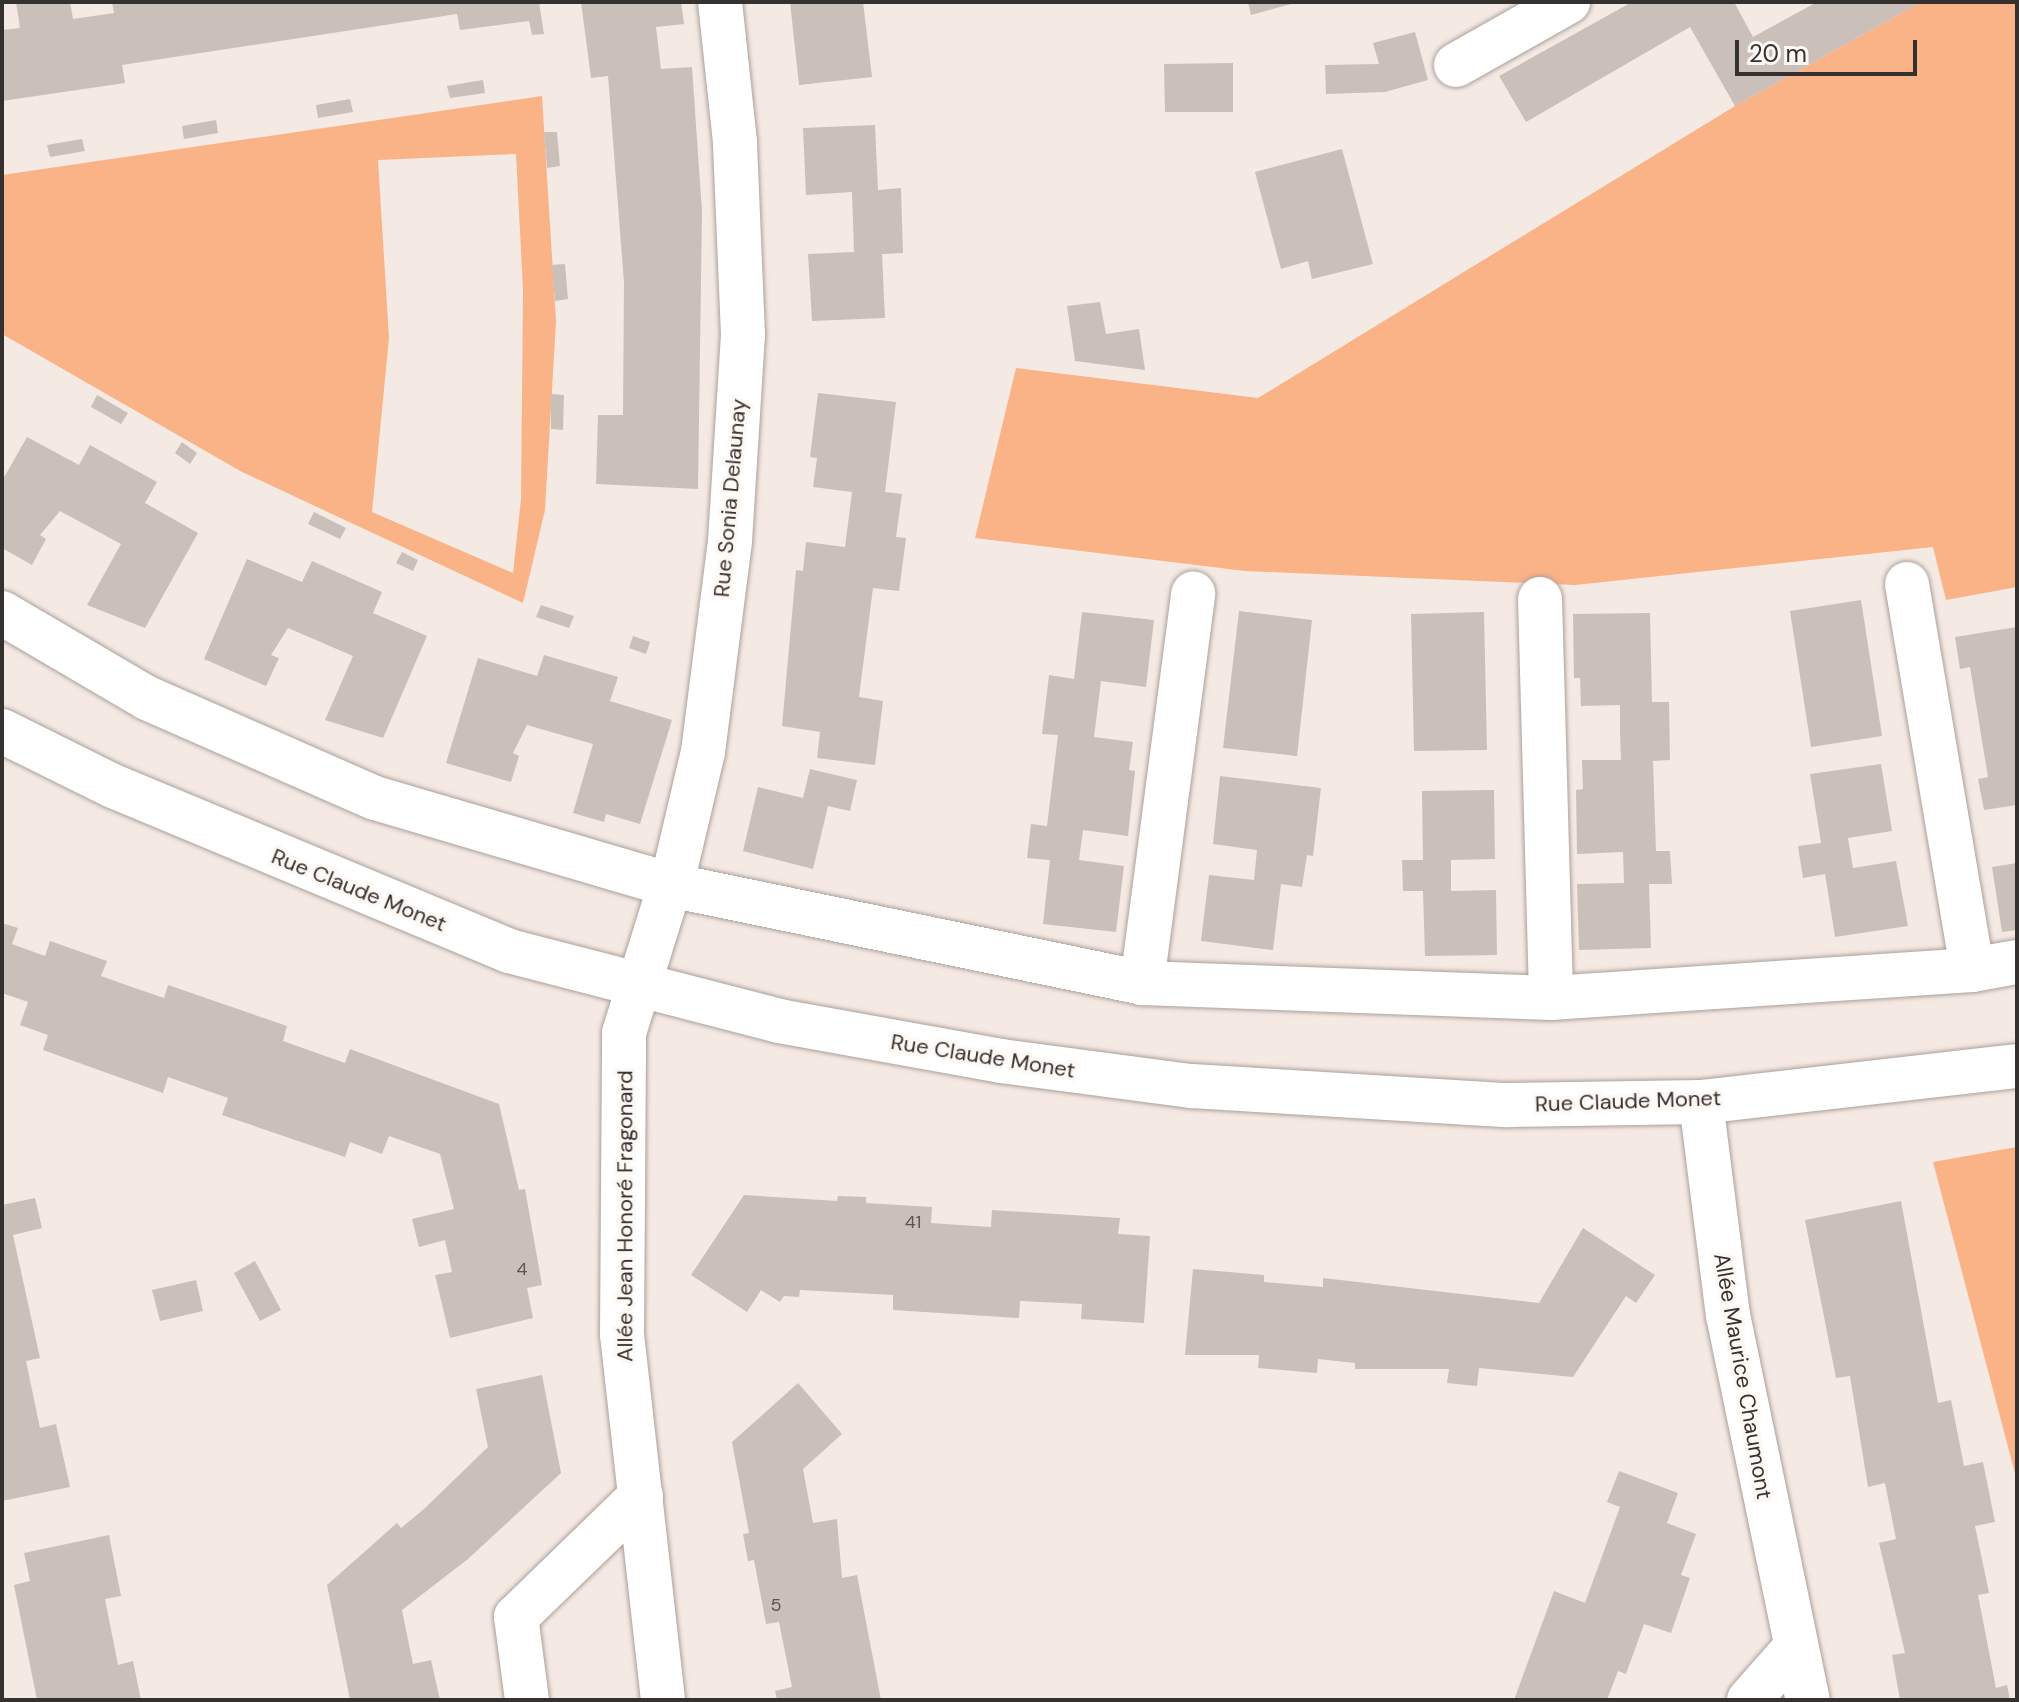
<!DOCTYPE html>
<meta charset="utf-8">
<style>
body{margin:0}
#map{position:relative;width:2019px;height:1702px;overflow:hidden;background:#f5eae3;font-family:"DM Sans",sans-serif}
div>[style]{position:absolute}
[style*='--x']{left:calc(var(--x)*1px);top:calc(var(--y)*1px);width:calc(var(--w)*1px);rotate:calc(var(--a)*1deg)}
.green>*{inset:0;background:#fab287}
.building>*{inset:0;background:#cabfb9}
.roads{filter:drop-shadow(0 0 2px #aaa09a) drop-shadow(0 0 2px #aaa09a)}
.minor>*{height:44px;margin:-22px;padding:0 22px;transform-origin:22px;border-radius:22px;background:#fff}
span{translate:-50% -50%;white-space:nowrap;text-align:center;line-height:1.15;-webkit-text-stroke:7px #fef8f4;paint-order:stroke}
.number-label{font-size:18px;color:#5a5452}
.number-label span{-webkit-text-stroke-width:0}
.street-label{font-size:22px;color:#35312f}
.frame{position:absolute;inset:0;border:4px solid #35312f;pointer-events:none}
.scale{position:absolute;left:1735px;top:40px;width:182px;height:36px;box-sizing:border-box;border:4px solid #35312f;border-top:0;padding-left:10px;font-size:24px;line-height:28px;white-space:nowrap;color:#35312f;-webkit-text-stroke:6px #fef8f4;paint-order:stroke}
</style>
<div id="map">
<div class="green">
<div style="clip-path:polygon(1921px 2px,2017px 2px,2017px 587px,1946px 600px,1933px 547px,1575px 585px,1245px 571px,975px 538px,1016px 368px,1258px 398px,1735px 106px)"></div>
<div style="clip-path:polygon(evenodd,542px 96px,556px 321px,545px 510px,523px 603px,242px 472px,2px 334px,2px 175px,542px 96px,516px 154px,523px 290px,521px 499px,513px 573px,372px 512px,389px 338px,378px 160px,516px 154px)"></div>
<div style="clip-path:polygon(2017px 1147px,2017px 1481px,1933px 1162px)"></div>
</div>
<div class="building">
<div style="clip-path:polygon(16px 2px,70px 2px,73px 19px,114px 13px,112px 2px,539px 2px,544px 34px,532px 35px,529px 21px,460px 30px,457px 14px,122px 65px,125px 83px,2px 101px,2px 30px,20px 28px)"></div>
<div style="clip-path:polygon(581px 2px,681px 2px,684px 24px,656px 27px,661px 69px,692px 67px,702px 211px,698px 489px,596px 484px,598px 415px,623px 415px,624px 283px,608px 76px,591px 78px)"></div>
<div style="clip-path:polygon(790px 2px,863px 2px,872px 77px,799px 85px)"></div>
<div style="clip-path:polygon(1248px 2px,1295px 2px,1295px 3px,1251px 15px)"></div>
<div style="clip-path:polygon(1632px 2px,1734px 2px,1753px 37px,1817px 2px,1921px 2px,1735px 106px,1690px 27px,1526px 122px,1499px 76px)"></div>
<div style="clip-path:polygon(1415px 32px,1428px 80px,1385px 92px,1326px 94px,1325px 65px,1379px 64px,1373px 43px)"></div>
<div style="clip-path:polygon(1233px 63px,1233px 112px,1165px 112px,1164px 64px)"></div>
<div style="clip-path:polygon(483px 80px,485px 93px,450px 98px,447px 86px)"></div>
<div style="clip-path:polygon(350px 99px,353px 112px,318px 118px,316px 105px)"></div>
<div style="clip-path:polygon(216px 120px,218px 133px,184px 139px,182px 126px)"></div>
<div style="clip-path:polygon(875px 125px,878px 190px,901px 188px,903px 253px,882px 254px,885px 318px,812px 321px,808px 254px,854px 252px,852px 192px,806px 195px,803px 128px)"></div>
<div style="clip-path:polygon(544px 132px,557px 132px,560px 166px,547px 168px)"></div>
<div style="clip-path:polygon(82px 139px,85px 151px,50px 157px,47px 145px)"></div>
<div style="clip-path:polygon(1342px 149px,1373px 264px,1312px 279px,1308px 261px,1281px 269px,1255px 172px)"></div>
<div style="clip-path:polygon(565px 264px,568px 299px,555px 301px,552px 265px)"></div>
<div style="clip-path:polygon(1100px 302px,1106px 334px,1139px 329px,1145px 370px,1075px 361px,1067px 306px)"></div>
<div style="clip-path:polygon(818px 393px,896px 402px,885px 492px,902px 494px,896px 537px,906px 538px,899px 591px,873px 588px,859px 697px,883px 701px,875px 765px,817px 758px,820px 732px,782px 726px,796px 570px,803px 571px,806px 542px,845px 547px,852px 492px,813px 487px,817px 458px,810px 457px)"></div>
<div style="clip-path:polygon(551px 394px,564px 395px,563px 430px,551px 429px)"></div>
<div style="clip-path:polygon(97px 395px,128px 413px,121px 424px,91px 407px)"></div>
<div style="clip-path:polygon(27px 437px,79px 465px,90px 445px,157px 482px,145px 503px,198px 533px,145px 628px,87px 605px,121px 544px,60px 511px,40px 535px,46px 539px,32px 565px,2px 548px,2px 481px)"></div>
<div style="clip-path:polygon(182px 442px,197px 453px,190px 464px,175px 453px)"></div>
<div style="clip-path:polygon(314px 512px,346px 528px,340px 539px,308px 524px)"></div>
<div style="clip-path:polygon(402px 552px,418px 560px,413px 571px,396px 563px)"></div>
<div style="clip-path:polygon(247px 559px,302px 582px,312px 561px,382px 592px,373px 613px,427px 636px,383px 738px,325px 720px,353px 656px,288px 628px,271px 655px,279px 658px,266px 686px,204px 659px)"></div>
<div style="clip-path:polygon(1861px 600px,1882px 736px,1811px 747px,1790px 611px)"></div>
<div style="clip-path:polygon(541px 605px,574px 616px,569px 628px,536px 617px)"></div>
<div style="clip-path:polygon(1239px 611px,1312px 620px,1297px 756px,1223px 748px)"></div>
<div style="clip-path:polygon(1082px 612px,1154px 620px,1146px 687px,1101px 681px,1094px 737px,1133px 742px,1129px 770px,1135px 771px,1128px 836px,1083px 830px,1079px 860px,1124px 866px,1116px 932px,1043px 924px,1050px 860px,1027px 858px,1031px 824px,1047px 826px,1058px 735px,1042px 734px,1049px 675px,1074px 679px)"></div>
<div style="clip-path:polygon(1484px 612px,1487px 750px,1414px 751px,1411px 614px)"></div>
<div style="clip-path:polygon(1650px 613px,1652px 702px,1669px 702px,1670px 760px,1653px 761px,1656px 851px,1670px 851px,1672px 884px,1649px 884px,1651px 948px,1579px 950px,1577px 884px,1624px 883px,1623px 852px,1577px 854px,1576px 790px,1583px 789px,1582px 760px,1621px 760px,1620px 732px,1620px 705px,1581px 706px,1580px 678px,1574px 678px,1573px 614px)"></div>
<div style="clip-path:polygon(2017px 627px,2017px 805px,1984px 810px,1978px 779px,1988px 777px,1984px 753px,1970px 667px,1960px 669px,1955px 637px)"></div>
<div style="clip-path:polygon(633px 636px,650px 642px,646px 654px,629px 648px)"></div>
<div style="clip-path:polygon(544px 655px,618px 677px,610px 701px,672px 720px,640px 824px,606px 814px,604px 822px,573px 813px,593px 744px,527px 725px,513px 753px,519px 756px,511px 782px,446px 763px,478px 658px,537px 676px)"></div>
<div style="clip-path:polygon(1881px 764px,1892px 831px,1848px 838px,1853px 868px,1896px 861px,1908px 926px,1835px 937px,1825px 874px,1803px 878px,1798px 846px,1821px 843px,1810px 774px)"></div>
<div style="clip-path:polygon(810px 769px,857px 780px,850px 811px,828px 806px,813px 869px,743px 851px,758px 787px,803px 798px)"></div>
<div style="clip-path:polygon(1220px 776px,1321px 788px,1313px 856px,1307px 855px,1302px 887px,1281px 884px,1273px 950px,1201px 941px,1209px 875px,1254px 880px,1257px 850px,1213px 844px)"></div>
<div style="clip-path:polygon(1494px 790px,1495px 859px,1451px 860px,1451px 891px,1496px 890px,1497px 955px,1425px 956px,1423px 891px,1403px 891px,1402px 860px,1423px 860px,1422px 791px)"></div>
<div style="clip-path:polygon(2017px 863px,2017px 930px,2002px 932px,1992px 867px)"></div>
<div style="clip-path:polygon(2px 923px,18px 928px,12px 944px,45px 956px,50px 941px,107px 961px,101px 976px,129px 986px,164px 998px,168px 985px,287px 1026px,283px 1041px,345px 1063px,350px 1049px,499px 1104px,519px 1190px,525px 1189px,542px 1285px,527px 1288px,533px 1318px,450px 1338px,435px 1275px,452px 1272px,445px 1240px,419px 1247px,412px 1219px,454px 1209px,440px 1154px,389px 1136px,382px 1154px,350px 1142px,345px 1157px,222px 1115px,228px 1098px,168px 1077px,163px 1093px,43px 1050px,48px 1035px,20px 1025px,28px 1002px,2px 993px)"></div>
<div style="clip-path:polygon(744px 1195px,837px 1201px,838px 1196px,866px 1197px,866px 1203px,932px 1207px,931px 1223px,960px 1225px,991px 1227px,992px 1210px,1120px 1218px,1118px 1234px,1150px 1236px,1144px 1323px,1081px 1319px,1082px 1304px,1020px 1301px,1019px 1318px,893px 1310px,893px 1295px,800px 1290px,799px 1297px,784px 1296px,780px 1302px,761px 1290px,747px 1312px,691px 1275px)"></div>
<div style="clip-path:polygon(35px 1198px,42px 1228px,13px 1235px,40px 1358px,26px 1361px,40px 1428px,56px 1424px,70px 1487px,2px 1501px,2px 1205px)"></div>
<div style="clip-path:polygon(1901px 1201px,1938px 1403px,1951px 1400px,1964px 1466px,1983px 1462px,1995px 1522px,1975px 1526px,1989px 1593px,1978px 1595px,1996px 1688px,2007px 1685px,2010px 1700px,1900px 1700px,1892px 1655px,1905px 1653px,1879px 1543px,1896px 1539px,1885px 1483px,1868px 1487px,1850px 1376px,1836px 1378px,1805px 1220px)"></div>
<div style="clip-path:polygon(1583px 1228px,1655px 1275px,1636px 1303px,1626px 1296px,1573px 1377px,1479px 1368px,1477px 1386px,1447px 1383px,1449px 1369px,1355px 1369px,1355px 1363px,1318px 1359px,1317px 1373px,1258px 1368px,1259px 1355px,1185px 1355px,1193px 1269px,1264px 1275px,1264px 1282px,1323px 1287px,1323px 1278px,1539px 1303px)"></div>
<div style="clip-path:polygon(255px 1261px,281px 1310px,260px 1321px,234px 1273px)"></div>
<div style="clip-path:polygon(196px 1280px,203px 1311px,160px 1321px,152px 1290px)"></div>
<div style="clip-path:polygon(542px 1375px,561px 1473px,468px 1559px,402px 1610px,413px 1664px,431px 1660px,440px 1700px,350px 1700px,327px 1585px,397px 1523px,401px 1528px,424px 1509px,488px 1447px,476px 1389px)"></div>
<div style="clip-path:polygon(798px 1383px,842px 1434px,803px 1469px,813px 1523px,837px 1519px,842px 1578px,857px 1575px,881px 1700px,777px 1700px,775px 1691px,792px 1687px,779px 1622px,766px 1624px,754px 1560px,748px 1561px,743px 1534px,749px 1533px,732px 1442px)"></div>
<div style="clip-path:polygon(1619px 1471px,1678px 1493px,1667px 1523px,1696px 1534px,1681px 1575px,1690px 1578px,1671px 1633px,1644px 1624px,1626px 1674px,1618px 1671px,1607px 1700px,1514px 1700px,1554px 1591px,1585px 1603px,1620px 1507px,1607px 1502px)"></div>
<div style="clip-path:polygon(109px 1535px,121px 1596px,105px 1599px,118px 1665px,133px 1661px,141px 1700px,37px 1700px,14px 1585px,30px 1581px,24px 1553px)"></div>
</div>
<div class="roads">
<div class="minor">
<div style="--x:1456;--y:65;--w:129;--a:-29.4"></div>
<div style="--x:1907;--y:584;--w:391;--a:80.4"></div>
<div style="--x:1540;--y:599;--w:399;--a:88.4"></div>
<div style="--x:2;--y:613;--w:168;--a:30.4"></div>
<div style="--x:147;--y:698;--w:249;--a:23.7"></div>
<div style="--x:375;--y:798;--w:308;--a:16.4"></div>
<div style="--x:670;--y:885;--w:482;--a:11.7"></div>
<div style="--x:1142;--y:983;--w:409;--a:2.1"></div>
<div style="--x:1551;--y:998;--w:422;--a:-3.8"></div>
<div style="--x:1972;--y:970;--w:46;--a:-10.1"></div>
<div style="--x:2;--y:731;--w:124;--a:26.4"></div>
<div style="--x:113;--y:786;--w:429;--a:22.6"></div>
<div style="--x:509;--y:951;--w:279;--a:14.5"></div>
<div style="--x:779;--y:1021;--w:226;--a:10.2"></div>
<div style="--x:1001;--y:1061;--w:193;--a:7.5"></div>
<div style="--x:1192;--y:1086;--w:316;--a:3.5"></div>
<div style="--x:1507;--y:1105;--w:194;--a:-0.9"></div>
<div style="--x:1701;--y:1102;--w:318;--a:-6.5"></div>
<div style="--x:1142;--y:983;--w:393;--a:-82.5"></div>
<div style="--x:1701;--y:1102;--w:215;--a:82.8"></div>
<div style="--x:1728;--y:1315;--w:393;--a:78.3"></div>
<div style="--x:527;--y:1700;--w:84;--a:-97.5"></div>
<div style="--x:516;--y:1617;--w:174;--a:-44.1"></div>
<div style="--x:663;--y:1700;--w:367;--a:-96.4"></div>
<div style="--x:622;--y:1335;--w:302;--a:-89.6"></div>
<div style="--x:624;--y:1033;--w:175;--a:-72.7"></div>
<div style="--x:676;--y:866;--w:117;--a:-76.7"></div>
<div style="--x:703;--y:752;--w:213;--a:-82.7"></div>
<div style="--x:730;--y:541;--w:206;--a:-86.4"></div>
<div style="--x:743;--y:335;--w:193;--a:-92.4"></div>
<div style="--x:735;--y:142;--w:141;--a:-96.1"></div>
<div style="--x:1749;--y:1700;--w:68;--a:-48.6"></div>
</div>
</div>
<div class="number-label">
<span style="left:913px;top:1222px">41</span>
<span style="left:522px;top:1269px">4</span>
<span style="left:776px;top:1605px">5</span>
</div>
<div class="street-label">
<span style="left:730px;top:498px;rotate:-85deg">Rue Sonia Delaunay</span>
<span style="left:359px;top:890px;rotate:22deg">Rue Claude Monet</span>
<span style="left:983px;top:1056px;rotate:9deg">Rue Claude Monet</span>
<span style="left:1628px;top:1101px;rotate:-2deg">Rue Claude Monet</span>
<span style="left:625px;top:1216px;rotate:-90deg">Allée Jean Honoré Fragonard</span>
<span style="left:1743px;top:1376px;rotate:80deg">Allée Maurice Chaumont</span>
</div>
<div class="frame"></div>
<div class="scale">20 m</div>
</div>
